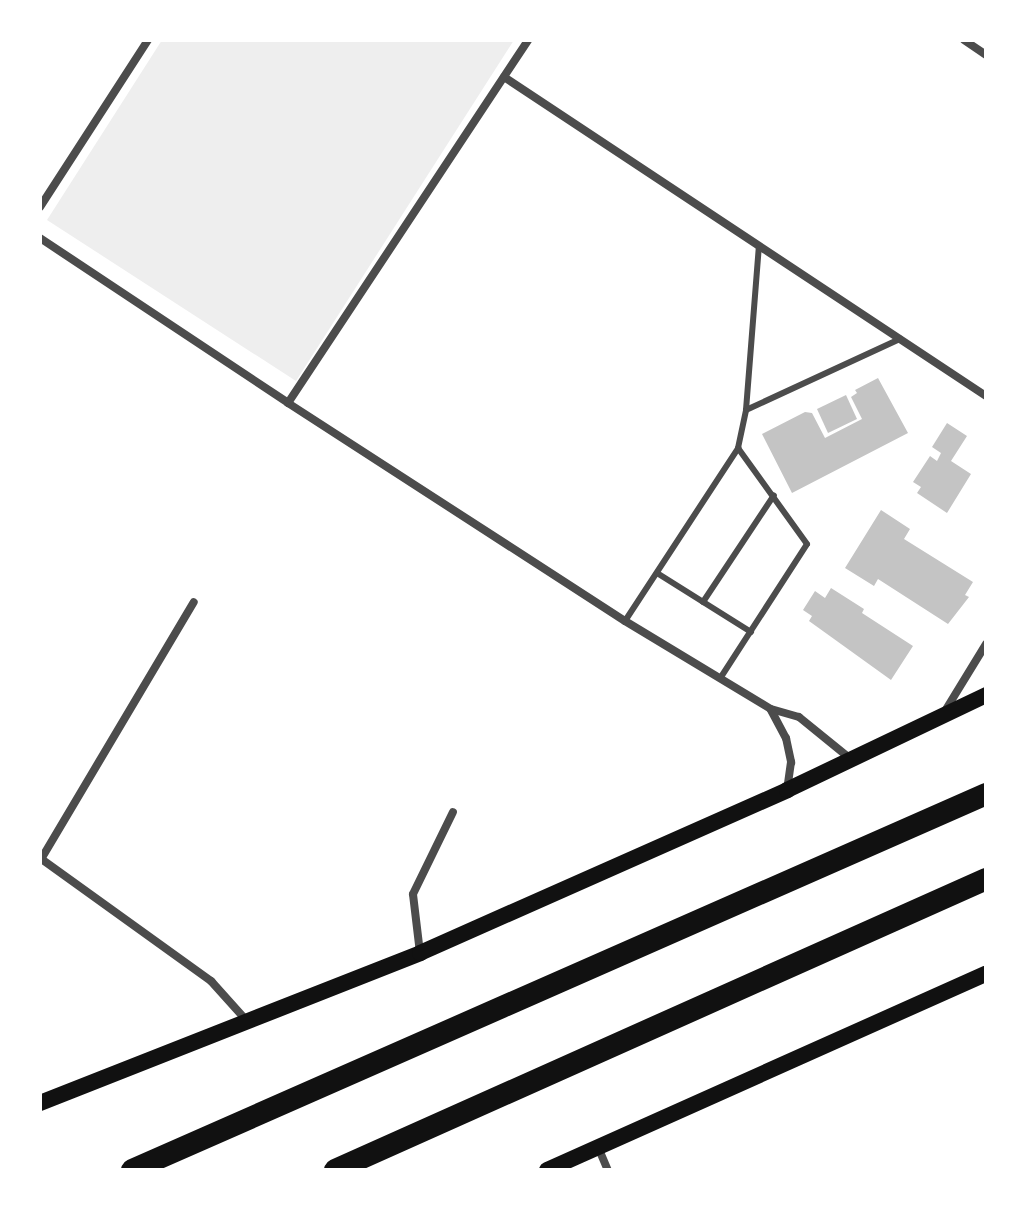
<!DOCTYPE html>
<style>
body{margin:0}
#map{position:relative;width:1026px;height:1210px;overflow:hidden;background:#fff;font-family:"Public Sans",sans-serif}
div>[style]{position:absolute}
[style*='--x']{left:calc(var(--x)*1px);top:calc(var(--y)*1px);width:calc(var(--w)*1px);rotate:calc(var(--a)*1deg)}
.green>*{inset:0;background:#eee}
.building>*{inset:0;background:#c4c4c4}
.service>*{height:6px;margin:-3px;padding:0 3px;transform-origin:3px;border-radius:3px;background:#4c4c4c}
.minor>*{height:8px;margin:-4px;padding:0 4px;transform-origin:4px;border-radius:4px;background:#4c4c4c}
.secondary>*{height:16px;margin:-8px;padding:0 8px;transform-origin:8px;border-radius:8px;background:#111}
.motorway>*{height:22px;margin:-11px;padding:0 11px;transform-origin:11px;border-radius:11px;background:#111}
span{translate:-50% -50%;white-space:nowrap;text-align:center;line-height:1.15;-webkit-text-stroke:8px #fff;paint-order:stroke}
.frame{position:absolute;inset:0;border:42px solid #fff;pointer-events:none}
</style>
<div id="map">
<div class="green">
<div style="clip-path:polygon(162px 40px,514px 40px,296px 381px,47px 220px)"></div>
</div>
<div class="building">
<div style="clip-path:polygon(878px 378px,908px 433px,792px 493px,762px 434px,805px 412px,812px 413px,825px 438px,862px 419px,851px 397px,857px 393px,855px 390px)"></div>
<div style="clip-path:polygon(846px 395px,857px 419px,828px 433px,817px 409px)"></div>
<div style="clip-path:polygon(947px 423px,967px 436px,951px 461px,971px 474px,947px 513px,917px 493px,921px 487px,913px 482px,930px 456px,937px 461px,941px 453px,932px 447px)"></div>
<div style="clip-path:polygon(881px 510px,910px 529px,904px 539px,973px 582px,965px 595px,969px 597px,948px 624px,878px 579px,874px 586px,845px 568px)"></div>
<div style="clip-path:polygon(831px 588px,864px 609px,862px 613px,913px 646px,891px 680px,809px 621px,812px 616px,803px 610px,815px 591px,825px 598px)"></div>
</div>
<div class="service">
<div style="--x:746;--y:410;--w:170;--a:-24.8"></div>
<div style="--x:657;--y:573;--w:111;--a:32.1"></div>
<div style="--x:703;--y:602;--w:128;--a:-56.4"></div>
<div style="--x:625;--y:621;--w:207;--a:-56.8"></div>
<div style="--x:738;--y:448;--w:39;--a:-78"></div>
<div style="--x:746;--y:410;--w:165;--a:-85.5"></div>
<div style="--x:721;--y:677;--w:158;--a:-57.1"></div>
<div style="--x:807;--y:544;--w:118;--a:-125.7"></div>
</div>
<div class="minor">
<div style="--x:964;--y:40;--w:27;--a:34"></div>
<div style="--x:504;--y:77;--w:578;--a:33.5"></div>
<div style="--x:40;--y:207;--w:199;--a:-57.1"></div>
<div style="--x:40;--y:238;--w:298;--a:33.6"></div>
<div style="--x:288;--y:403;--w:401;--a:32.9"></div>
<div style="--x:625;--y:621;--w:170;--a:31.1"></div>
<div style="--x:771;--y:709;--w:29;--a:16"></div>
<div style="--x:799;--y:717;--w:68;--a:39.1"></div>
<div style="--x:288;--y:403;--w:435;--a:-56.5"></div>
<div style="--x:771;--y:710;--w:32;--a:62"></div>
<div style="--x:786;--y:738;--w:25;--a:78"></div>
<div style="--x:791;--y:762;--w:28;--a:98"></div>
<div style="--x:945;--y:711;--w:79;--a:-58.5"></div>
<div style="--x:40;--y:858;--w:211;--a:35.7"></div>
<div style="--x:211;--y:981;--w:52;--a:48.1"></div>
<div style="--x:40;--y:861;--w:301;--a:-59.3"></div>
<div style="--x:420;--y:953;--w:59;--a:-96.8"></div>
<div style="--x:413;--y:894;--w:91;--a:-64"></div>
<div style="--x:598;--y:1147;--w:25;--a:67"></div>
</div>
<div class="secondary">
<div style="--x:40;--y:1103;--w:409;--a:-21.5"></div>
<div style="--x:420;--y:953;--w:402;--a:-23.9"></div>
<div style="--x:787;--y:790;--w:221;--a:-25.5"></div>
<div style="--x:547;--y:1170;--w:481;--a:-24.1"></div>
</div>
<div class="motorway">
<div style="--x:132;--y:1170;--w:933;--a:-23.76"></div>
<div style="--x:335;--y:1170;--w:713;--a:-24.08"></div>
</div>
<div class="frame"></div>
</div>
